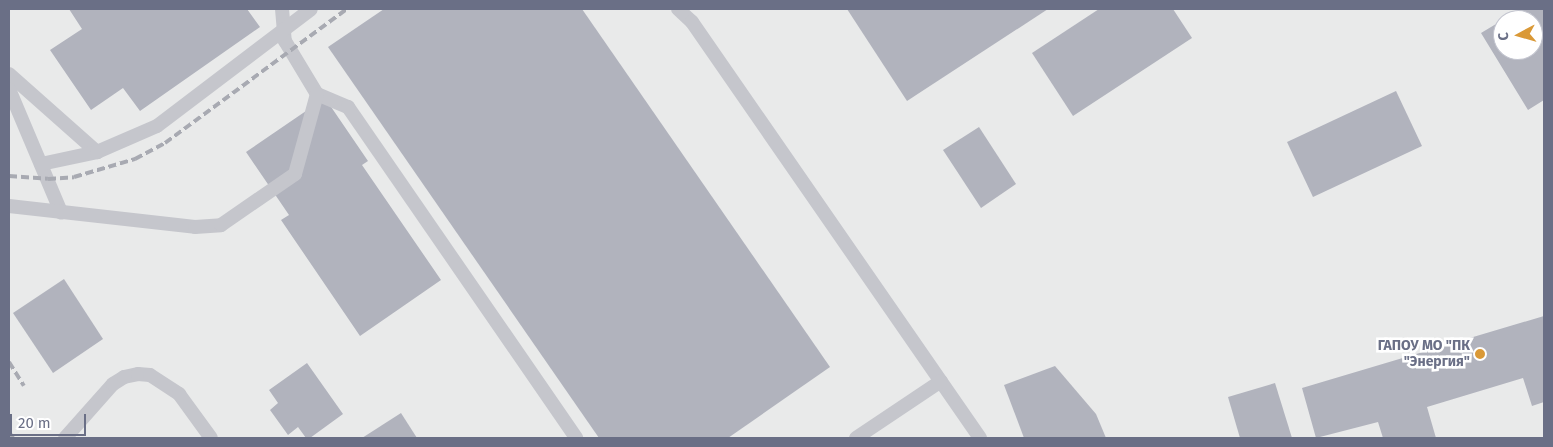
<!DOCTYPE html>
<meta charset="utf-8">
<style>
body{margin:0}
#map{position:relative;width:1553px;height:447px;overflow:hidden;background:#f8f9f7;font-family:"Fira Sans",sans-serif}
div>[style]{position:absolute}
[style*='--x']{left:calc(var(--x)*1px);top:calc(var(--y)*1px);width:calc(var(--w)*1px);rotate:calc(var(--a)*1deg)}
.built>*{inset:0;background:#e9eaea}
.building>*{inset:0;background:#b1b3bd}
.service>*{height:14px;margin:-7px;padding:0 7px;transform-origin:7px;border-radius:7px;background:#c5c6cc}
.rail>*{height:4px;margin-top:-2px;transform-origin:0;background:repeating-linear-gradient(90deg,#a8aab2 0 8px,transparent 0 12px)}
.dots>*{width:14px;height:14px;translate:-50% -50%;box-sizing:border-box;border:2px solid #fff;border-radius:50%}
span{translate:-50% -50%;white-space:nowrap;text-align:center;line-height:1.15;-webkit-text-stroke:5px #fff;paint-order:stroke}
.poi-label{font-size:14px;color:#6a6f86;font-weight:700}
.right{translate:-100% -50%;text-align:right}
.frame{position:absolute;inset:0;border:10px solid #6a6f86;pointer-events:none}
.north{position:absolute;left:1493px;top:10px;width:50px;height:50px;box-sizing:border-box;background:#fff;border:1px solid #c3c5cf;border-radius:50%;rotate:264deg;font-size:14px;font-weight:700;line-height:20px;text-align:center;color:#6a6f86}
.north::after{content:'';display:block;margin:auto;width:18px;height:22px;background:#da9937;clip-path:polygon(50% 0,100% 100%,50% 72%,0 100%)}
.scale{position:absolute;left:10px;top:414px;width:76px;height:22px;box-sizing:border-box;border:2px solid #6a6f86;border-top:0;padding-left:6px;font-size:15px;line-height:18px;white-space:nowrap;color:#6a6f86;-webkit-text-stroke:4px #fff;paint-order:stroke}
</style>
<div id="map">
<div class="built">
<div style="clip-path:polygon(evenodd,9px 9px,1544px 9px,1544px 438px,9px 438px,9px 9px,1503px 20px,1533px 20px,1533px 50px,1503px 50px,1503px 20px)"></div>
</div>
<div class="building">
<div style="clip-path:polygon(69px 9px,247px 9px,260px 27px,140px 111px,123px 88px,91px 110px,50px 50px,82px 29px)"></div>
<div style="clip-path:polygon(384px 9px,582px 9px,830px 367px,728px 438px,599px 438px,328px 47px)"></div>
<div style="clip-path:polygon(847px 9px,1048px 9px,907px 101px)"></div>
<div style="clip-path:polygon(1099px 9px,1173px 9px,1192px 38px,1073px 116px,1032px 53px)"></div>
<div style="clip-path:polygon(evenodd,1521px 9px,1544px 9px,1544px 100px,1528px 110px,1481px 33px,1521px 9px,1503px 20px,1533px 20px,1533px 50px,1503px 50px,1503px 20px)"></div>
<div style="clip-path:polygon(1396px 91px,1422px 146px,1313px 197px,1287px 142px)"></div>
<div style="clip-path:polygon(325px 98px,368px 161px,362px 165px,441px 280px,360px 336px,281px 220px,289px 215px,246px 152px)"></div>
<div style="clip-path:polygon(979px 127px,1016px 184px,981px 208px,943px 150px)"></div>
<div style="clip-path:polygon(64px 279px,103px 339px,53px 373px,13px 313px)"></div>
<div style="clip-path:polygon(1544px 316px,1544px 402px,1532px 406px,1523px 378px,1427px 407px,1436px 438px,1383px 438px,1378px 422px,1316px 438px,1302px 388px)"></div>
<div style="clip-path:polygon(307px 363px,343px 414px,310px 438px,306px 438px,298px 427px,288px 435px,270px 410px,278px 403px,269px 390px)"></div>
<div style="clip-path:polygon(1055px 366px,1096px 414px,1106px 438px,1024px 438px,1004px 385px)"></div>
<div style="clip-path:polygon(1275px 383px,1292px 438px,1240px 438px,1228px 397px)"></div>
<div style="clip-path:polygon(401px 413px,417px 438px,362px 438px)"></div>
</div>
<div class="service">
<div style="--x:282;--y:9;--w:32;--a:85"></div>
<div style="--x:285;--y:41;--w:62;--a:58.9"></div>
<div style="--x:317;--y:94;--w:34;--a:23"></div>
<div style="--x:348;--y:107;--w:402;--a:55.4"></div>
<div style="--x:678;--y:9;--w:19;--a:43"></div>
<div style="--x:692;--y:22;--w:506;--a:55.3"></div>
<div style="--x:9;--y:74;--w:118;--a:41.6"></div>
<div style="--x:9;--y:89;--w:134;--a:67.1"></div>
<div style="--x:41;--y:164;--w:57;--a:-12.1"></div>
<div style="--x:97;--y:152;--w:65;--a:-23.4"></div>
<div style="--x:157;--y:126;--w:193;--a:-37.2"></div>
<div style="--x:9;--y:206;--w:187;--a:6.4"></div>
<div style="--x:195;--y:227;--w:26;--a:-4"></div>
<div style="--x:221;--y:225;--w:90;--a:-34.6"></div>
<div style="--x:295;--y:174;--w:83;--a:-74.6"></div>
<div style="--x:65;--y:438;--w:72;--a:-48.4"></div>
<div style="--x:113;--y:384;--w:13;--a:-32"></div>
<div style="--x:124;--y:377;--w:14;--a:-12"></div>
<div style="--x:138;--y:374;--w:12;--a:5"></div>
<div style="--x:150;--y:375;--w:35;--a:33"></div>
<div style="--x:179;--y:394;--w:54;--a:54"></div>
<div style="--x:856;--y:438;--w:102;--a:-33.8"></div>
</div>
<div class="rail">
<div style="--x:9;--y:176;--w:39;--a:4"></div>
<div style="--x:48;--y:179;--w:26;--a:-4"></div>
<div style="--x:74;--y:177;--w:64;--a:-16.4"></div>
<div style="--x:135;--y:159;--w:34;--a:-28"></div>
<div style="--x:165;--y:143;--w:226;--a:-36.4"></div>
<div style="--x:9;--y:362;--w:28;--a:58"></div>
<div style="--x:9;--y:432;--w:7;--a:56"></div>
</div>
<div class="dots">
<div style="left:1480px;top:354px;background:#da9937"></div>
</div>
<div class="poi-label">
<span class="right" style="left:1470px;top:354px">ГАПОУ МО "ПК<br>"Энергия"</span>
</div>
<div class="frame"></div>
<div class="north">С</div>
<div class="scale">20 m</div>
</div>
